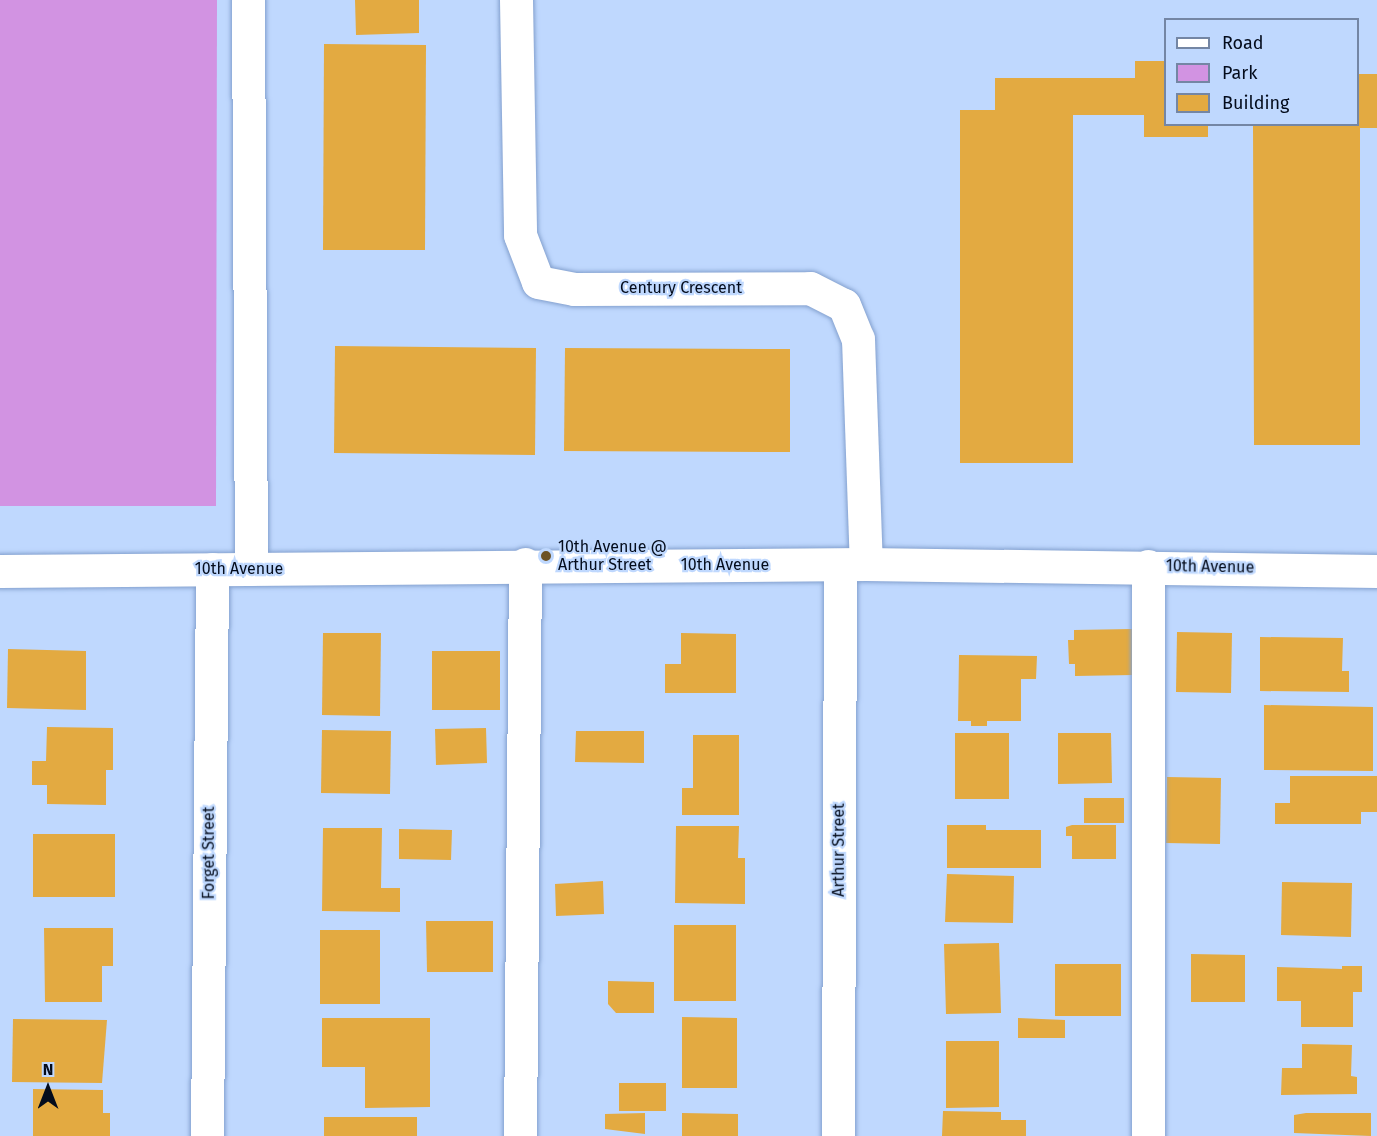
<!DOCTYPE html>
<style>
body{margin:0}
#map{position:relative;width:1377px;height:1136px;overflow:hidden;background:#bfd8fe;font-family:"Fira Sans",sans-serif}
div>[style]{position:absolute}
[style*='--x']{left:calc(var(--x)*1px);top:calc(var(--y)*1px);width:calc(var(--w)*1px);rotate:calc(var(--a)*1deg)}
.green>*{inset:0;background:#d293e2}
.building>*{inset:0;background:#e3aa41}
.roads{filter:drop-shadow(0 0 2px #83a0ce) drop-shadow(0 0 2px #83a0ce)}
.minor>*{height:33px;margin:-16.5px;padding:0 16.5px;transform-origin:16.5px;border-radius:16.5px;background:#fff}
.dots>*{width:16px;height:16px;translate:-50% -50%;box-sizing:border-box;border:3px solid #bfd8fe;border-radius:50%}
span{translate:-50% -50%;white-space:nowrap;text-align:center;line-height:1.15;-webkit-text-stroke:4.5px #bfd8fe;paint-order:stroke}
.street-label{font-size:16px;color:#040c1c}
.poi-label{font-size:16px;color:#040c1c}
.left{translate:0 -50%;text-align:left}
.legend{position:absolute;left:1164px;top:18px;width:195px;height:108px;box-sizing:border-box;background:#bfd8fe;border:2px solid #7486a4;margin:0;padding:8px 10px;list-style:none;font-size:18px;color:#040c1c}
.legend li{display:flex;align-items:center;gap:12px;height:30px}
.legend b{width:30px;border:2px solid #7486a4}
.north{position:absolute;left:18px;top:1058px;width:60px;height:60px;-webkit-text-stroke:4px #bfd8fe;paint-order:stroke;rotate:0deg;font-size:16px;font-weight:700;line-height:24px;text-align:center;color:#040c1c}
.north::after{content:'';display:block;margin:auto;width:21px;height:27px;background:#040c1c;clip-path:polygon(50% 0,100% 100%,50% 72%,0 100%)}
</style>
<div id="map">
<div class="green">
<div style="clip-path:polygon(0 0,217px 0,216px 506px,0 506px)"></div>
</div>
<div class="building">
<div style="clip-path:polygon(355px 0,419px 0,419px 33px,356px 35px)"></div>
<div style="clip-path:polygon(324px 44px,426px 45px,425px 250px,323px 250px)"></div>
<div style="clip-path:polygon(1135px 61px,1166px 61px,1166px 124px,1208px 124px,1208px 137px,1144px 137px,1144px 115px,1073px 115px,1073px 463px,960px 463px,960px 110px,995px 110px,995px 78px,1135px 78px)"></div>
<div style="clip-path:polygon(1358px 74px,1377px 74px,1377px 128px,1360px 128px,1360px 445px,1254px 445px,1253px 124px,1358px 124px)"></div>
<div style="clip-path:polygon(335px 346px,536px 348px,535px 455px,334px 453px)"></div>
<div style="clip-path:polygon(565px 348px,790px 349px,790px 452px,564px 451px)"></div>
<div style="clip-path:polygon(1132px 629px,1133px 675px,1075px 676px,1075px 664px,1069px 664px,1068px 640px,1074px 640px,1074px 630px)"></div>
<div style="clip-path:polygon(1177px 632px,1232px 633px,1231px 693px,1176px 692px)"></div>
<div style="clip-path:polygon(323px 633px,381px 633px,380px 716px,322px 715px)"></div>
<div style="clip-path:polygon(681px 633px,736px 634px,736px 693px,665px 693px,665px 664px,681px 664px)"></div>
<div style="clip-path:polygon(1260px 637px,1343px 638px,1342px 671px,1349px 671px,1349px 692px,1260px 691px)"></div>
<div style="clip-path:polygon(8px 649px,86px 651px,86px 710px,7px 708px)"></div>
<div style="clip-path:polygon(432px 651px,500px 651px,500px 710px,432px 710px)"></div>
<div style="clip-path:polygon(959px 655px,1037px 656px,1036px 679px,1021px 679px,1021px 721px,987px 721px,987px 726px,971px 726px,971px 721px,958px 721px)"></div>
<div style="clip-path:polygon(1264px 705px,1373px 707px,1373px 771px,1264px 770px)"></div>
<div style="clip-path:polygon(47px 727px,113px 728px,113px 770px,106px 770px,106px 805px,47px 804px,47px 785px,32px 785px,32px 761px,46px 761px)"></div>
<div style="clip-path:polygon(486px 728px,487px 763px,436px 765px,435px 729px)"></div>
<div style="clip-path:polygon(322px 730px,391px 731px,390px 794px,321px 793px)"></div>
<div style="clip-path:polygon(576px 731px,644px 731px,644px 763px,575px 762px)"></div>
<div style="clip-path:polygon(955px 733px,1009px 733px,1009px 799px,955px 799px)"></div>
<div style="clip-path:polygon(1058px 733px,1111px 733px,1112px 783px,1058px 784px)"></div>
<div style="clip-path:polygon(693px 735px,739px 735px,739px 815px,682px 815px,682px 788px,693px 788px)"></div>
<div style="clip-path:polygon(1290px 776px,1377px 776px,1377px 812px,1361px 812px,1361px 824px,1275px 824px,1275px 803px,1290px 803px)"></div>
<div style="clip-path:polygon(1167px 777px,1221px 778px,1220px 844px,1166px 843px)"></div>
<div style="clip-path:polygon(1084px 798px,1124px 798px,1124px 823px,1084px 823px)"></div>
<div style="clip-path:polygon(947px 825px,986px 825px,986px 830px,1041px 830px,1041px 868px,947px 868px)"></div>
<div style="clip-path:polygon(1072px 825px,1116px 825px,1116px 859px,1072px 859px,1072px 836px,1066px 836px,1066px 827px)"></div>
<div style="clip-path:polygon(676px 826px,739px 826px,738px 858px,745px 858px,745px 904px,675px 903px)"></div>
<div style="clip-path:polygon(323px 828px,382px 828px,381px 888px,400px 888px,400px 912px,322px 911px)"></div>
<div style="clip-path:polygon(399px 829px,452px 830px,451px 860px,399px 859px)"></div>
<div style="clip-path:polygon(33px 834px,115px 834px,115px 897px,33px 897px)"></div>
<div style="clip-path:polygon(947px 874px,1014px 876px,1013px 923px,945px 922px)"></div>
<div style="clip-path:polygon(603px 881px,604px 914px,556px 916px,555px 884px)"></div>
<div style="clip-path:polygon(1282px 882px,1352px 883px,1351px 937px,1281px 935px)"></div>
<div style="clip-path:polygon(426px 921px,493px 921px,493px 972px,427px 972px)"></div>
<div style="clip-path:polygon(674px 925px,736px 925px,736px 1001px,674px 1001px)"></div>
<div style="clip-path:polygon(44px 928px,113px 928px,113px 966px,102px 966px,102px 1002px,45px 1002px)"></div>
<div style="clip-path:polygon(320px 930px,380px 930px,380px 1004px,320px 1004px)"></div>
<div style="clip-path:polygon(999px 943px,1001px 1013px,946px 1014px,944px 944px)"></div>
<div style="clip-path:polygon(1191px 954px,1245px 955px,1245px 1002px,1191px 1002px)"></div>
<div style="clip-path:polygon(1055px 964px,1121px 964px,1121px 1016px,1055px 1016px)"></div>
<div style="clip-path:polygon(1342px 966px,1362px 966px,1362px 992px,1353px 992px,1353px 1027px,1301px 1027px,1301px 1001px,1277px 1001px,1277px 967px,1342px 969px)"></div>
<div style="clip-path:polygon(608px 981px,654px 982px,654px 1013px,616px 1013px,608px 1004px)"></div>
<div style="clip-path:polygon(682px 1017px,737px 1018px,737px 1088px,682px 1088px)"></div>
<div style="clip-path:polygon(322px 1018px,430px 1018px,430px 1107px,365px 1108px,365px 1067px,322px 1067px)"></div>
<div style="clip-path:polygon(1018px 1018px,1065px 1020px,1065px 1038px,1018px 1038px)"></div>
<div style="clip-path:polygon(13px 1019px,107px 1020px,102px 1083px,12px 1082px)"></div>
<div style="clip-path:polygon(946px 1041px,999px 1041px,999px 1107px,946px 1108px)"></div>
<div style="clip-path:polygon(1302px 1044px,1352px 1045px,1351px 1076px,1357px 1077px,1357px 1094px,1281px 1095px,1282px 1068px,1302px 1068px)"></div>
<div style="clip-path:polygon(619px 1083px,666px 1083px,666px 1111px,619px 1111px)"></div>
<div style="clip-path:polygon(33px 1089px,103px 1090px,103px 1113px,110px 1113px,110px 1136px,33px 1136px)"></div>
<div style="clip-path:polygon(943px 1111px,1001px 1112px,1001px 1120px,1026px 1120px,1026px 1136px,942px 1136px)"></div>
<div style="clip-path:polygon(645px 1113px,645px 1134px,605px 1129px,605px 1114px)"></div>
<div style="clip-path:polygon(682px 1113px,738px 1114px,738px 1136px,682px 1136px)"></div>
<div style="clip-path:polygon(1306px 1113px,1371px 1113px,1371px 1136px,1294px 1133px,1294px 1115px)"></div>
<div style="clip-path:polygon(324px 1117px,417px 1117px,417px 1136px,324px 1136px)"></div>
</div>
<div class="roads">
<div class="minor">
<div style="--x:248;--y:0;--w:569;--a:89.7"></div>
<div style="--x:516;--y:0;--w:235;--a:89"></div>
<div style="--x:520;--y:235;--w:50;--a:69"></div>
<div style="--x:538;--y:282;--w:37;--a:11"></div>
<div style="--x:574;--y:289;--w:236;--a:-0.2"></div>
<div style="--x:810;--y:288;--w:38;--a:27"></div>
<div style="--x:844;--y:305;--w:37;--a:68"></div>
<div style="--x:858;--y:339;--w:225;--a:88"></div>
<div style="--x:1148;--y:566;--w:570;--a:90"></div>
<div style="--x:0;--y:571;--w:866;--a:-0.46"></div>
<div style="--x:866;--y:564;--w:511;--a:0.78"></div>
<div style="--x:207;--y:1136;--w:567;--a:-89.49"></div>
<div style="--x:520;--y:1136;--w:572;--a:-89.5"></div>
<div style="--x:838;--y:1136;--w:571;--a:-89.8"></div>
</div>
</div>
<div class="dots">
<div style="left:546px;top:556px;background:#6d5224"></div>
</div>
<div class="street-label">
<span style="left:681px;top:288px">Century Crescent</span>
<span style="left:725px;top:565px">10th Avenue</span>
<span style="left:1210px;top:567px;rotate:1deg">10th Avenue</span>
<span style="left:239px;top:569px">10th Avenue</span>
<span style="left:839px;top:850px;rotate:-90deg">Arthur Street</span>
<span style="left:209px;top:853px;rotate:-90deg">Forget Street</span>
</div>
<div class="poi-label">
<span class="left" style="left:558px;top:556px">10th Avenue @<br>Arthur Street</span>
</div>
<ul class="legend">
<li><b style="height:8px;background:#fff"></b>Road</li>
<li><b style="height:16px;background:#d293e2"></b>Park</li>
<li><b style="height:16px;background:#e3aa41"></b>Building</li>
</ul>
<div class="north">N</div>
</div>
